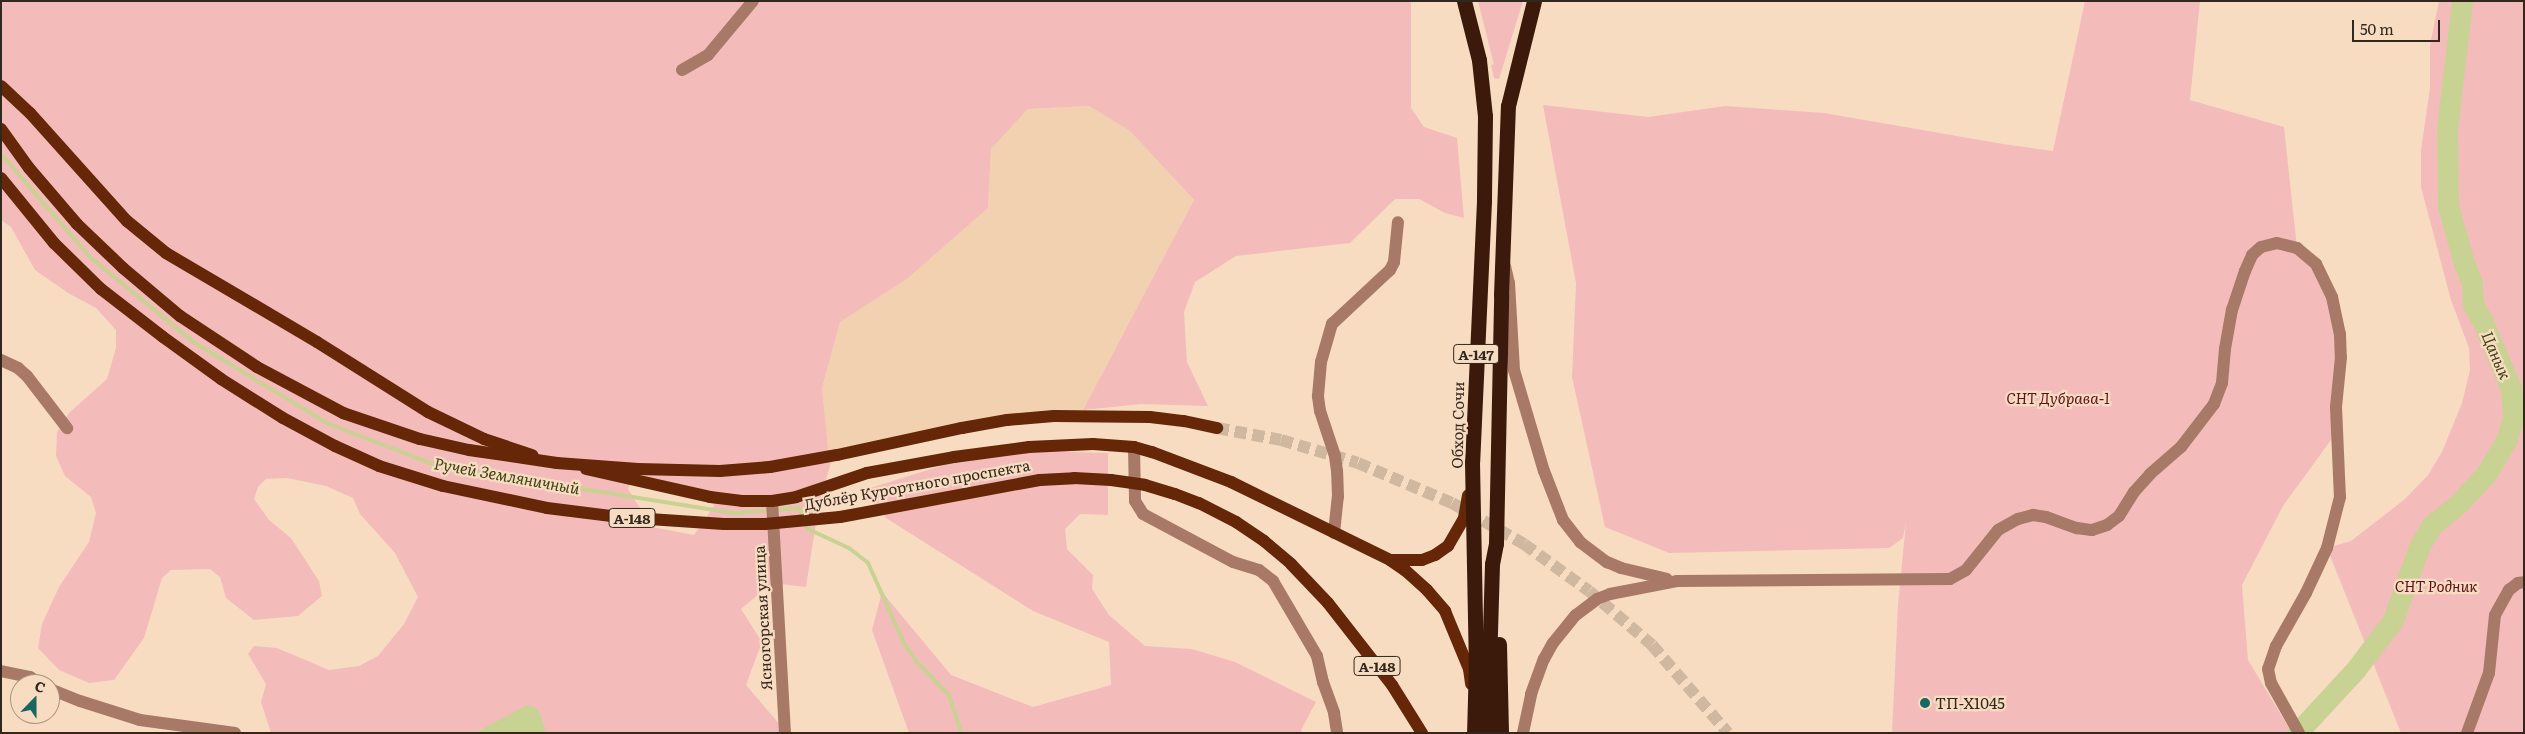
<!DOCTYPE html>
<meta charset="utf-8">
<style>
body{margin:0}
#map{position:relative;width:2525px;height:734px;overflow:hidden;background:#f8dcc1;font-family:Literata,serif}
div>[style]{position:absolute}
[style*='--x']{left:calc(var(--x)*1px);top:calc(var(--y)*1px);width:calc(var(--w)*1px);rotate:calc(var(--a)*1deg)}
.built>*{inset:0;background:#f1d1b0}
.green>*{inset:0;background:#f3bcbb}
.water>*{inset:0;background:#c7d293}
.stream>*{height:4px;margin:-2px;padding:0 2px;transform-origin:2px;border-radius:2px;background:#c7d293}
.river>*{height:21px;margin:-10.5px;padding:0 10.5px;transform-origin:10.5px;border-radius:10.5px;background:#c7d293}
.major-tunnel>*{height:12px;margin-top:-6px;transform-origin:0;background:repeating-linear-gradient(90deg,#d0b8a0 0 12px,transparent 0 18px)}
.minor>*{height:12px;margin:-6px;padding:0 6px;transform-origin:6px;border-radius:6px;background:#a87966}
.major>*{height:12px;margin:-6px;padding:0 6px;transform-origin:6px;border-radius:6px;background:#652707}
.highway>*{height:15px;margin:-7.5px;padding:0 7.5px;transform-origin:7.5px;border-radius:7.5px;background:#3b1a0b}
.major-bridge>*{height:12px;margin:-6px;padding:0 6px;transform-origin:6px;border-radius:6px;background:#652707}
.dots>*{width:14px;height:14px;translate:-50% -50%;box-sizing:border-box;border:2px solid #f8dcc1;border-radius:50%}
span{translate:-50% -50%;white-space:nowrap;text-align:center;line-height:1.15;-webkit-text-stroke:4.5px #f8dcc1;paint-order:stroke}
.shield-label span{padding:1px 4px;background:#f8dcc1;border:1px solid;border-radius:4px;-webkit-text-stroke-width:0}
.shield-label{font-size:14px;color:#31271d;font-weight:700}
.park-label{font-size:15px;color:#610f1a;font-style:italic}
.street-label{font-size:15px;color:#31271d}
.poi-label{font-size:15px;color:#31271d}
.left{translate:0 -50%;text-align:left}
.water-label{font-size:16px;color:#3d4314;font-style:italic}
.frame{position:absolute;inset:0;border:2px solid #31271d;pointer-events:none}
.north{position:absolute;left:10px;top:674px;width:50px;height:50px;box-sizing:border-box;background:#f8dcc1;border:1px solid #a8947f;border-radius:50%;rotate:22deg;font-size:14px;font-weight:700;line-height:20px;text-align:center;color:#31271d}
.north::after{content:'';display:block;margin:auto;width:18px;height:22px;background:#1a6661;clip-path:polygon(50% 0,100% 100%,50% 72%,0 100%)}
.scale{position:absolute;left:2352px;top:20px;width:88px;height:22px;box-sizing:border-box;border:2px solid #31271d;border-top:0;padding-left:6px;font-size:15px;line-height:18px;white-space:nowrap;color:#31271d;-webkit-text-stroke:4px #f8dcc1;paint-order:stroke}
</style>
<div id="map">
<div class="built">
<div style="clip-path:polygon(1089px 106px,1130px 131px,1194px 200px,1083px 410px,1058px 410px,912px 438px,837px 455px,830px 466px,822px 388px,840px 322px,907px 279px,988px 208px,991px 149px,1028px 109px)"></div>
</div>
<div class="green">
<div style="clip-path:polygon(evenodd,1px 1px,1411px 1px,1411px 108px,1424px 127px,1457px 138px,1464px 218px,1445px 213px,1419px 199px,1395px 199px,1350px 243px,1236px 256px,1195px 282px,1184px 312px,1187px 362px,1208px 406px,1141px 404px,1083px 410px,1194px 200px,1130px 131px,1089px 106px,1028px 109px,991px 149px,988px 208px,907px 279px,840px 322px,822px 388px,830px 466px,819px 503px,806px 587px,772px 583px,741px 609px,762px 642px,746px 685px,787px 733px,271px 733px,261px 702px,266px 684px,248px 654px,254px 646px,277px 648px,329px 670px,359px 666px,378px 656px,404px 624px,418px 597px,395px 553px,360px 514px,353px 498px,326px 486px,287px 478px,266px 479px,258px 487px,254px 499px,269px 520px,291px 538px,319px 581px,322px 596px,298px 616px,254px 620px,226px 598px,220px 577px,210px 569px,171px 570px,162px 578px,144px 638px,114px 680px,89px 683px,59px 670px,38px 648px,42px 624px,59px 587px,89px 542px,96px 513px,91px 497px,65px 476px,56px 456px,57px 432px,69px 413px,107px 379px,116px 348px,116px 330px,96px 308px,68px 293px,35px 270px,11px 227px,1px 220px,1px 1px,632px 480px,709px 496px,714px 506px,694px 535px,652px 527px,628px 489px,632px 480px)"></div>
<div style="clip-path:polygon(1478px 1px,1523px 1px,1499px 79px,1494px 78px,1491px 65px,1494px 64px,1493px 61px)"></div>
<div style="clip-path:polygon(2085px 1px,2200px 1px,2190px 100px,2284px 127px,2297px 248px,2306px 254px,2337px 316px,2336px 433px,2283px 506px,2242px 585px,2248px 660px,2292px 733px,1892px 733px,1898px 605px,1906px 522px,1903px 538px,1889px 548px,1669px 553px,1605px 527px,1572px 377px,1576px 283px,1543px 105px,1648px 117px,1725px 106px,1824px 113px,2003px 144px,2053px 151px)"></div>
<div style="clip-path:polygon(2439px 1px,2524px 1px,2524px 733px,2401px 733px,2327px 548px,2351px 541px,2405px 499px,2428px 475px,2442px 452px,2462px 403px,2470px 370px,2469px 348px,2451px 300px,2421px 187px,2421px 150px,2430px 88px,2430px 45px)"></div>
<div style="clip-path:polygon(992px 450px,1108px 453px,1108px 515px,1080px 514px,1065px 529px,1067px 549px,1093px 575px,1092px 589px,1109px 615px,1145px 646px,1192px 649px,1235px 662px,1316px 702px,1301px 730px,1303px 733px,909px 733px,872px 630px,882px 592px,951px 675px,1033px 707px,1111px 685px,1109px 642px,1033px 611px,886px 518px,864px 490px)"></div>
</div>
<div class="water">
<div style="clip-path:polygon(527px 705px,535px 707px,540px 713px,546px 733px,475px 733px)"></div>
</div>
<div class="stream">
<div style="--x:1;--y:154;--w:138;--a:49.1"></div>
<div style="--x:91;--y:258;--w:134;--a:39.3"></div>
<div style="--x:195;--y:343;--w:157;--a:31.2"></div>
<div style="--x:329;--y:424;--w:108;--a:21.1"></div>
<div style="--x:430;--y:463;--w:33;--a:12"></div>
<div style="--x:462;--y:470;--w:276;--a:9"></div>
<div style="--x:735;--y:513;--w:64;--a:-4.5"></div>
<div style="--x:799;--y:508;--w:23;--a:67"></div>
<div style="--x:808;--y:529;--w:45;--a:24.9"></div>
<div style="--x:849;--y:548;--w:24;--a:38"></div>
<div style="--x:868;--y:563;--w:88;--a:65.8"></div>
<div style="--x:904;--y:643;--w:23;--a:56"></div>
<div style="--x:917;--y:662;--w:46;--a:45.9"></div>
<div style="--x:949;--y:695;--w:40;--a:72"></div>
</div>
<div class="river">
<div style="--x:2297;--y:733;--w:87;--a:-47.3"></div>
<div style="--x:2356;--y:669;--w:61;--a:-52.9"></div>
<div style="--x:2393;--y:620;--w:77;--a:-70.4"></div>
<div style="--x:2419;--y:547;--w:24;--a:-60"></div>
<div style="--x:2431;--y:526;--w:36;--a:-39"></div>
<div style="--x:2459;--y:503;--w:40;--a:-47"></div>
<div style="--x:2486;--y:474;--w:41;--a:-59"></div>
<div style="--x:2507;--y:439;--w:23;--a:-75"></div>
<div style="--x:2513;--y:417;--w:28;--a:-94"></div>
<div style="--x:2511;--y:389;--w:73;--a:-112.7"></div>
<div style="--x:2483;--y:322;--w:21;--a:-119"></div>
<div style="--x:2473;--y:304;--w:21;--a:-93"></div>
<div style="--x:2472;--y:283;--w:22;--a:-112"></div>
<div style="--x:2464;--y:263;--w:59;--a:-105.7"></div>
<div style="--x:2448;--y:206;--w:77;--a:-90.7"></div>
<div style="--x:2447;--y:129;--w:129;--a:-83.3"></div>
</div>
<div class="major-tunnel">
<div style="--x:1217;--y:428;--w:65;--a:10.6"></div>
<div style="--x:1281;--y:440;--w:80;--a:16.6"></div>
<div style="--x:1358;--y:463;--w:102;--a:23.1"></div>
<div style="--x:1452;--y:503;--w:83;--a:29.7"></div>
<div style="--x:1524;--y:544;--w:80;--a:35.9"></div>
<div style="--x:1589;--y:591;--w:83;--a:40.6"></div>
<div style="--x:1652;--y:645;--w:116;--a:49.2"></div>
</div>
<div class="minor">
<div style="--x:682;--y:70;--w:30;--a:-30"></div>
<div style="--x:708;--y:55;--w:70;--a:-50.2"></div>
<div style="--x:1505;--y:266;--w:17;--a:77"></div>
<div style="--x:1509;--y:283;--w:87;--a:86.7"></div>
<div style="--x:1514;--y:370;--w:105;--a:73.5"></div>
<div style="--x:1544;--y:471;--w:53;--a:68.8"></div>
<div style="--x:1563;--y:520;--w:28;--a:52"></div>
<div style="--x:1580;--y:542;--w:34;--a:37"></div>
<div style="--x:1607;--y:562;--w:15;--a:23"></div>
<div style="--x:1621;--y:568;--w:47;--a:13.4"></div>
<div style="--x:1;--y:360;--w:19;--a:25"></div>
<div style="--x:18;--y:368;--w:12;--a:42"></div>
<div style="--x:27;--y:376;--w:66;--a:52.4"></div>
<div style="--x:1134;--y:447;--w:54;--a:88.9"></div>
<div style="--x:1135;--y:501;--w:15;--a:58"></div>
<div style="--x:1143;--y:514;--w:102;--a:28.1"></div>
<div style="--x:1233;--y:562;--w:27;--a:17"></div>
<div style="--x:1259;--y:570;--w:18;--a:38"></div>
<div style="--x:1273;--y:581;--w:87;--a:59.6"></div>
<div style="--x:1317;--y:656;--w:27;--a:77"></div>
<div style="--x:1323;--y:682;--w:33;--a:70"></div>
<div style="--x:1334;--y:713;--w:20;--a:81"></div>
<div style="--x:772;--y:501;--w:232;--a:86.8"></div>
<div style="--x:1334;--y:533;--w:36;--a:-84"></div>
<div style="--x:1338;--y:497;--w:26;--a:-92"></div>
<div style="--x:1337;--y:471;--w:15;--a:-98"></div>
<div style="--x:1335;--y:456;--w:47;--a:-108.4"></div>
<div style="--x:1320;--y:411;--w:15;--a:-98"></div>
<div style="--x:1318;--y:396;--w:34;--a:-85"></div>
<div style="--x:1321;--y:362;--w:40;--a:-74"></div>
<div style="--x:1332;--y:324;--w:79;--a:-43"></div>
<div style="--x:1390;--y:270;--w:9;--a:-63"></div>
<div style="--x:1394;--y:262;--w:40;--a:-84.3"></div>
<div style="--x:1;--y:671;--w:30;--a:12"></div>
<div style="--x:30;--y:677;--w:13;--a:32"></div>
<div style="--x:50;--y:689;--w:32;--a:22"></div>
<div style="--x:80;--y:701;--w:63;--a:17.6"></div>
<div style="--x:140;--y:720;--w:96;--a:7.8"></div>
<div style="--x:1523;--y:733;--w:40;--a:-78"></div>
<div style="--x:1531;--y:694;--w:37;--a:-70"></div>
<div style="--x:1544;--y:659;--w:18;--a:-61"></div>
<div style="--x:1553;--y:643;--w:36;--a:-51"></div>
<div style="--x:1576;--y:615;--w:26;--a:-37"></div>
<div style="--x:1597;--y:599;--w:14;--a:-21"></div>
<div style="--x:1610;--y:594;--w:68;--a:-11"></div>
<div style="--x:1677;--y:581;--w:273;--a:-0.4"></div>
<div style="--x:1950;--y:579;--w:18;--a:-29"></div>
<div style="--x:1966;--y:570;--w:51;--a:-51.3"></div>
<div style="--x:1998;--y:530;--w:23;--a:-29"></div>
<div style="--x:2018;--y:519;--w:16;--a:-15"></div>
<div style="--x:2033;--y:515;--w:13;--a:9"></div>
<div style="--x:2046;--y:517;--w:33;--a:20"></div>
<div style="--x:2077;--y:528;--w:15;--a:8"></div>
<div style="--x:2092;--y:530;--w:16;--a:-18"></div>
<div style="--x:2107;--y:525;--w:15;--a:-37"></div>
<div style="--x:2119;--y:516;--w:28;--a:-58"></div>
<div style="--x:2134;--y:492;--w:24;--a:-48"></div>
<div style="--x:2150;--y:474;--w:41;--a:-41.1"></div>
<div style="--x:2181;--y:447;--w:54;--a:-52.5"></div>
<div style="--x:2214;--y:404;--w:22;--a:-69"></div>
<div style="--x:2222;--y:383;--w:34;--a:-85"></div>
<div style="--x:2225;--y:349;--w:40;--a:-80"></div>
<div style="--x:2232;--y:310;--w:41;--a:-71.6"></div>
<div style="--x:2245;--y:271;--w:17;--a:-66"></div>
<div style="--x:2252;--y:255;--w:12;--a:-42"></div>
<div style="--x:2261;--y:247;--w:16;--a:-14"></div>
<div style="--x:2277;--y:243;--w:21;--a:14"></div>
<div style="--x:2297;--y:248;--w:25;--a:40"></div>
<div style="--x:2316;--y:264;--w:37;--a:64"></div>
<div style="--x:2332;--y:297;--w:38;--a:78"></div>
<div style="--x:2340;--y:334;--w:23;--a:88"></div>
<div style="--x:2341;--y:357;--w:50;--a:95.7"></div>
<div style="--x:2336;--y:407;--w:90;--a:87.5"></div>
<div style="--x:2340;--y:497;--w:53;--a:104.3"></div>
<div style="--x:2327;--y:548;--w:50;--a:115"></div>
<div style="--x:2306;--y:593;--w:61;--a:119.5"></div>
<div style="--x:2276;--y:646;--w:24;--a:109"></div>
<div style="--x:2268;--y:669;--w:14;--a:78"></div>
<div style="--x:2271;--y:683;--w:57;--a:60.8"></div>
<div style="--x:2467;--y:733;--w:64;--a:-69.9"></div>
<div style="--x:2489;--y:673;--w:58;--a:-84.1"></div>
<div style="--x:2495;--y:615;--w:29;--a:-61"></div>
<div style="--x:2509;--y:590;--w:11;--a:-38"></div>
<div style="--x:2518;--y:583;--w:6;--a:-9"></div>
</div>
<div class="major">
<div style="--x:1;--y:86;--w:40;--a:43"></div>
<div style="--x:30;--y:113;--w:145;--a:48.1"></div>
<div style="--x:127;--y:221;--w:50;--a:39.4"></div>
<div style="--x:166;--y:253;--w:175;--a:30.5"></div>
<div style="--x:317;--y:342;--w:131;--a:32.2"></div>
<div style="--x:428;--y:412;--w:62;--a:25.7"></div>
<div style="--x:484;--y:439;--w:51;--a:18.4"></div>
<div style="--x:837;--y:455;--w:128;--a:-12.2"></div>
<div style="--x:962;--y:428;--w:46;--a:-10.1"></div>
<div style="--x:1007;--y:420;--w:47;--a:-4.9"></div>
<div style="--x:1054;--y:416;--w:96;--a:0.6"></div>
<div style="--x:1150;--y:417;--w:34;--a:7"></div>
<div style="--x:1184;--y:421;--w:34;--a:12"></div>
<div style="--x:586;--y:469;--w:127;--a:12.7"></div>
<div style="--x:710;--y:497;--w:32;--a:7"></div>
<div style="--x:742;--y:501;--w:30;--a:0"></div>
<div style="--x:772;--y:501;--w:24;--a:-9"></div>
<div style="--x:796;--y:497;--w:75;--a:-18.7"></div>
<div style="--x:867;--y:473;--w:88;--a:-10.4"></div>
<div style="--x:954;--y:457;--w:76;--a:-7.6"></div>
<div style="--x:1029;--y:447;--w:64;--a:-2.7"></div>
<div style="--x:1093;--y:444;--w:41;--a:4.2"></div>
<div style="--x:1134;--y:447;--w:19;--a:16"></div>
<div style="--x:1152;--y:452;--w:85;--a:20.8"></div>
<div style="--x:1231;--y:482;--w:177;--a:26.1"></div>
<div style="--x:1390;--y:560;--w:19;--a:35"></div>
<div style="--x:1406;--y:571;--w:28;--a:42"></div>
<div style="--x:1427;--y:590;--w:28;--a:49"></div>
<div style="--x:1445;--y:611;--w:63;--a:67.5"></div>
<div style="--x:1469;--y:669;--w:15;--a:82"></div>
<div style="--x:1392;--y:560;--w:30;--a:0"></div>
<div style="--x:1422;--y:560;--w:14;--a:-21"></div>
<div style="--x:1435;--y:555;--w:16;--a:-35"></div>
<div style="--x:1448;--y:546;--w:32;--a:-60"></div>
<div style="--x:1464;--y:518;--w:23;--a:-80"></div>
<div style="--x:1328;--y:603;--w:104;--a:52"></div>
<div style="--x:1392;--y:685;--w:57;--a:58"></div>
</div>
<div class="highway">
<div style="--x:1464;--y:1;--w:61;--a:75.7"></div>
<div style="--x:1479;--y:60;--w:56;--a:83.9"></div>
<div style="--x:1485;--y:116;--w:85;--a:90.7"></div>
<div style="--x:1484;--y:201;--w:261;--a:92.6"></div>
<div style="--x:1472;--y:462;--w:201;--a:88.9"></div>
<div style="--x:1476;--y:663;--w:70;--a:91.6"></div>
<div style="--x:1499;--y:644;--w:89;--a:88.7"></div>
<div style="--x:1487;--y:733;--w:169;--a:-88.3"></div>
<div style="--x:1492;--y:564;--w:21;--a:-79"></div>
<div style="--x:1496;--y:543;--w:248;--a:-88.8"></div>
<div style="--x:1501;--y:295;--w:189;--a:-87.9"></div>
<div style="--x:1508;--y:106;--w:108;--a:-76.1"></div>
</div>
<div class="major-bridge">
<div style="--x:1;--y:129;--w:48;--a:54.3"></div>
<div style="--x:29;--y:168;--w:74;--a:49.4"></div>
<div style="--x:77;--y:224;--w:64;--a:43.7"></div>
<div style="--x:123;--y:268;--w:75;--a:40.1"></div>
<div style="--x:180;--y:316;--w:92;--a:33.5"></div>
<div style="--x:257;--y:367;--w:98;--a:28.1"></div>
<div style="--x:343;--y:413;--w:81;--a:18.7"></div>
<div style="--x:420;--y:439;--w:50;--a:12.7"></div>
<div style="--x:469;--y:450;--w:89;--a:8.4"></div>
<div style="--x:557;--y:463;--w:81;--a:4.2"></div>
<div style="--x:638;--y:469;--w:82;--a:1.4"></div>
<div style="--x:720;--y:471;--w:50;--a:-4.6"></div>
<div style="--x:770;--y:467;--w:68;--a:-10.2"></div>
<div style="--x:1;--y:178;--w:84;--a:50.8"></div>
<div style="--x:54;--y:243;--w:66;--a:44.4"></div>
<div style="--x:101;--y:289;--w:78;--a:37.7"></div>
<div style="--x:163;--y:337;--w:72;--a:35.9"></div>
<div style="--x:221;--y:379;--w:73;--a:32.2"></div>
<div style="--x:283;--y:418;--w:59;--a:28.3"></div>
<div style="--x:335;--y:446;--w:48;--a:24.4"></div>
<div style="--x:379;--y:466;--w:67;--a:17.4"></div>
<div style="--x:443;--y:486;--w:106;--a:11.9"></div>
<div style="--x:547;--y:508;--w:73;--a:7.1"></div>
<div style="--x:619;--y:517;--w:105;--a:3.8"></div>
<div style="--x:724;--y:524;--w:41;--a:0"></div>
<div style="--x:765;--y:524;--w:75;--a:-5.3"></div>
<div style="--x:840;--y:517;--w:203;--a:-10.5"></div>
<div style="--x:1040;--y:480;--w:34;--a:-3"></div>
<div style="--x:1074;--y:478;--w:37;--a:3"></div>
<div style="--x:1111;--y:480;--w:34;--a:8"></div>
<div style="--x:1145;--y:485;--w:31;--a:17"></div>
<div style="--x:1175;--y:494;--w:26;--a:21"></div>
<div style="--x:1199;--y:503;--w:42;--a:27.2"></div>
<div style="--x:1236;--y:522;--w:34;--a:34"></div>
<div style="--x:1264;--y:541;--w:35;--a:40"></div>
<div style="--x:1291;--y:564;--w:54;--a:46.5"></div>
</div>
<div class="dots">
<div style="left:1925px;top:703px;background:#1a6661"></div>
</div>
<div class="shield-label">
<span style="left:1476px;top:354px">А-147</span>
<span style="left:632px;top:518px">А-148</span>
<span style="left:1377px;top:666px">А-148</span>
</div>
<div class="park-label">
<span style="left:2058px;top:398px">СНТ Дубрава-1</span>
<span style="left:2436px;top:586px">СНТ Родник</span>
</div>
<div class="street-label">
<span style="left:1457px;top:425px;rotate:-89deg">Обход Сочи</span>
<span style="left:917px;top:484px;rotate:-10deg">Дублёр Курортного проспекта</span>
<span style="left:762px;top:618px;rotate:-93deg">Ясногорская улица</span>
</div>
<div class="poi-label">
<span class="left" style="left:1935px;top:703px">ТП-Х1045</span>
</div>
<div class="water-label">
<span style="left:2497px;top:355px;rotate:67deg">Цанык</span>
<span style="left:507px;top:475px;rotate:10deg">Ручей Земляничный</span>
</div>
<div class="frame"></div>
<div class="north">С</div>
<div class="scale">50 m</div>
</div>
